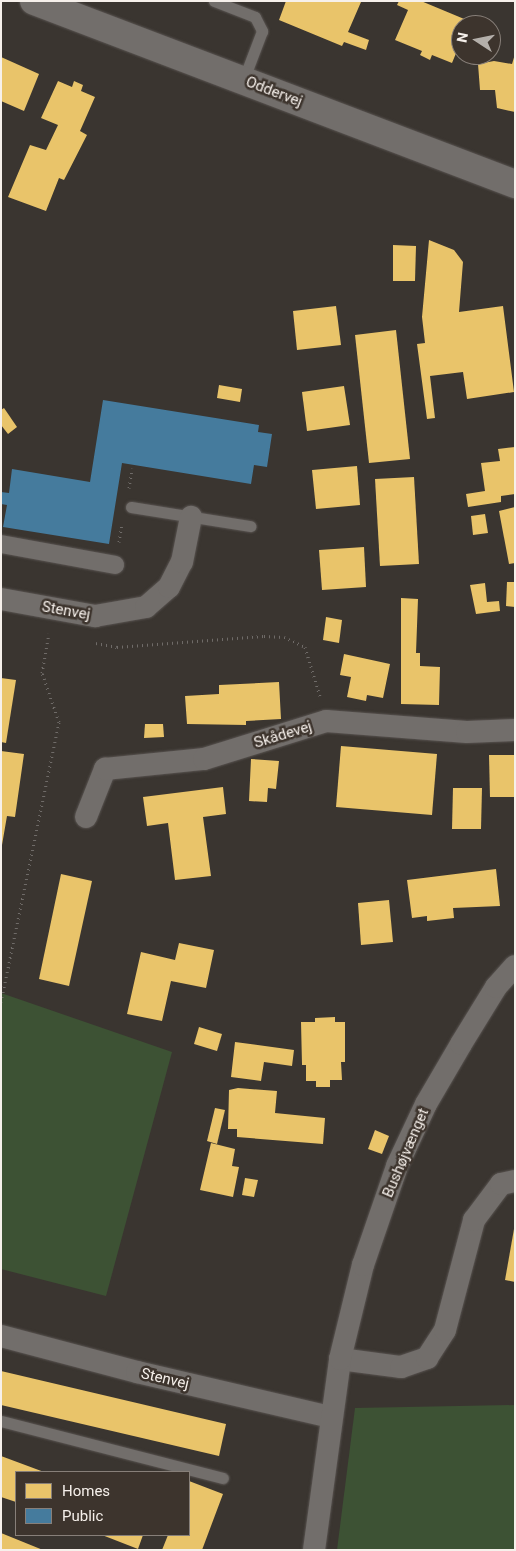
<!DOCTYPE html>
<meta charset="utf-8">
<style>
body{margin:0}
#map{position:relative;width:516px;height:1551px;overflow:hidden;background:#3a3530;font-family:Roboto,sans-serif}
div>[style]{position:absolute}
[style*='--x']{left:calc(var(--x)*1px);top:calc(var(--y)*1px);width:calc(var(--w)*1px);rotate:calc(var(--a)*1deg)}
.green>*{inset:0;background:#3d5234}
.homes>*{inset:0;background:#e9c46a}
.public>*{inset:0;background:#457b9d}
.path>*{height:3px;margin-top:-1.5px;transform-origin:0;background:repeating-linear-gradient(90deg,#6f6b68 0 1px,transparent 0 5px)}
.roads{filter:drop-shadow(0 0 1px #585350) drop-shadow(0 0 1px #585350)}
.service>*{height:11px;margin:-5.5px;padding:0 5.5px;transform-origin:5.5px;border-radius:5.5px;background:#726e6b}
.pedestrian>*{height:18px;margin:-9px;padding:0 9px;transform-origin:9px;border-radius:9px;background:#726e6b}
.minor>*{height:22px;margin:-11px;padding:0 11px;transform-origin:11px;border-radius:11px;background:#726e6b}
.tertiary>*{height:28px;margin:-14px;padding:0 14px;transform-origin:14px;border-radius:14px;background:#726e6b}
span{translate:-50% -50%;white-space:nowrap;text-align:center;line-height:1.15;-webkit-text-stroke:5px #3d342d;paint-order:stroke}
.street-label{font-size:15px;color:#f6f0eb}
.frame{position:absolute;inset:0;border:2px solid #f6f0eb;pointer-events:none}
.legend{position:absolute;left:15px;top:1471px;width:175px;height:65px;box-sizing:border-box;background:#3d342d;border:1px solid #877f79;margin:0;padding:6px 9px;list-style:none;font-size:15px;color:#f6f0eb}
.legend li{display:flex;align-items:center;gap:10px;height:25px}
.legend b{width:25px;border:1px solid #877f79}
.north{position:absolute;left:451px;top:15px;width:50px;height:50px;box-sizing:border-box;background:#3d342d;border:1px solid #877f79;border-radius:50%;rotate:281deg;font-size:14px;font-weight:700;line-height:20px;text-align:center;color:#f6f0eb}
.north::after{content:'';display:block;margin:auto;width:18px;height:22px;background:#b4afaa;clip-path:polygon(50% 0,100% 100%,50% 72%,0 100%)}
</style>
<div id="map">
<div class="green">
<div style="clip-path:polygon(1px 993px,172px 1052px,106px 1296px,1px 1269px)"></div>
<div style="clip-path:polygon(515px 1405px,515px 1550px,337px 1550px,355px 1408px)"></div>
</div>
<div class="homes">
<div style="clip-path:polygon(286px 1px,361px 2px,348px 32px,369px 40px,366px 50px,344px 42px,342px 46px,279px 20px)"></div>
<div style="clip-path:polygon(399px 1px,421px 1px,469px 21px,468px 25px,461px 25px,461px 41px,452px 63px,432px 55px,430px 60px,420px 55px,422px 51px,395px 40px,408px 10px,397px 5px)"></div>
<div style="clip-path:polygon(515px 54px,515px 112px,497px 108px,495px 90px,480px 90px,478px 64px,494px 61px,512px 64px)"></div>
<div style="clip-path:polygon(1px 57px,39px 74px,24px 111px,1px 101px)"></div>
<div style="clip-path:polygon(58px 81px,72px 87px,74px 81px,83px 85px,81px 91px,95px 97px,80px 131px,87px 135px,64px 180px,59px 178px,46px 211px,8px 197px,30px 145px,46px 150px,58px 125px,41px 118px)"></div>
<div style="clip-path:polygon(429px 240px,454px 250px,463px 262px,459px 312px,503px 306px,514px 392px,467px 399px,463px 372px,430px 376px,435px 418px,427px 419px,417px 344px,425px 343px,422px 317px)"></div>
<div style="clip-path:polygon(393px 245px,416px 246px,415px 281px,393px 281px)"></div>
<div style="clip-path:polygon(336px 306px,341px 345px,297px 350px,293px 311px)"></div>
<div style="clip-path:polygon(396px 330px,410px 459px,369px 463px,355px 335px)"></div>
<div style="clip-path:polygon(219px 385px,242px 389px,240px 402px,217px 398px)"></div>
<div style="clip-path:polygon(344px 386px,350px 425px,307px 431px,302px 392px)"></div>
<div style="clip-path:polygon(4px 408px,17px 427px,8px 434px,1px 425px,1px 410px)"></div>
<div style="clip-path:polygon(515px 447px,515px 494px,501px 496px,501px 502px,468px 507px,466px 494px,485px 491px,481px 463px,500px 461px,498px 449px)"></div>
<div style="clip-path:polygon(357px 466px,360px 505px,316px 509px,312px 470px)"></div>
<div style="clip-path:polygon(414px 477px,419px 564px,380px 566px,375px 479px)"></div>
<div style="clip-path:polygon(515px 507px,515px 563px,509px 564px,499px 511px)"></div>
<div style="clip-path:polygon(485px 514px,488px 533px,473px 535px,471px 516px)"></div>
<div style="clip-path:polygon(364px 547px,366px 587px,322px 590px,319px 550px)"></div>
<div style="clip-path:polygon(507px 582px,515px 582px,515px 607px,506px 606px)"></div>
<div style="clip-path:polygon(485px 583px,487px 602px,499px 601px,500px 611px,476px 614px,470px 585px)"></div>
<div style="clip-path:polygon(401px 598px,418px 599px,416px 653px,420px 653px,420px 666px,440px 667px,439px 705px,401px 704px)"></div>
<div style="clip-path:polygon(326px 617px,342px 620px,339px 643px,323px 640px)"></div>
<div style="clip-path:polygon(344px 654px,390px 664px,383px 698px,367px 695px,366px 701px,347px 697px,351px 677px,340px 675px)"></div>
<div style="clip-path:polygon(1px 678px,16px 680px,6px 743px,1px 742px)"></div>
<div style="clip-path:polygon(279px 682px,281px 719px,246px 721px,246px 725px,187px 724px,185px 696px,219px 694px,219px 685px)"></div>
<div style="clip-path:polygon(145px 724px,163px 724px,164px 737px,144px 738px)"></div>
<div style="clip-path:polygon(341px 746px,437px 754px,432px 815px,336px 807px)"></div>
<div style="clip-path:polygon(1px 751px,24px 754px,15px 817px,7px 816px,2px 845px)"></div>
<div style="clip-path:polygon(489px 755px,515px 755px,515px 797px,490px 797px)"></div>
<div style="clip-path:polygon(251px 759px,279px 761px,276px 789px,268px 788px,267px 802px,249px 801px)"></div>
<div style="clip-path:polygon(223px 787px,226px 814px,203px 817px,211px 876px,175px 880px,168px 823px,147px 826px,143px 797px)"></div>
<div style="clip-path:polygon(453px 788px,482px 788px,481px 829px,452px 829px)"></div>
<div style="clip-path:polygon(496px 869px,500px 906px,453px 908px,454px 918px,427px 921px,427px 916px,412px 918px,407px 880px)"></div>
<div style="clip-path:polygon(61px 874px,92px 881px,69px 986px,39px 979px)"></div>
<div style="clip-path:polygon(389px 900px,393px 942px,361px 945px,358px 903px)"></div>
<div style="clip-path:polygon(179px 943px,214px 950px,206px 988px,171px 981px,162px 1021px,127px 1014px,141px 952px,175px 960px)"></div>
<div style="clip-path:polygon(335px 1017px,335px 1022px,345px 1022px,345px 1062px,341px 1062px,342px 1080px,330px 1080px,330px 1087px,316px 1087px,316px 1081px,306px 1081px,306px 1065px,302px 1065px,301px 1022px,315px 1022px,315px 1018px)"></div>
<div style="clip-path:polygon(199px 1027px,222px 1034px,217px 1051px,194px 1044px)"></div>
<div style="clip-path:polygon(235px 1042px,294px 1050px,292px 1066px,264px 1062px,261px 1081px,231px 1077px)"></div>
<div style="clip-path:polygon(238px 1088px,277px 1091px,275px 1113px,325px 1118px,323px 1144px,237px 1137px,237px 1129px,228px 1129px,229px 1090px)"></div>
<div style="clip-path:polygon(215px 1108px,225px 1110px,217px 1144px,207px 1141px)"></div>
<div style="clip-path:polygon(375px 1130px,389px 1136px,382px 1154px,368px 1149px)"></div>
<div style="clip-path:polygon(211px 1143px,235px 1149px,232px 1166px,239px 1167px,233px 1197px,200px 1190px)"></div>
<div style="clip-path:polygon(245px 1178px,258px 1180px,254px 1197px,242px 1195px)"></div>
<div style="clip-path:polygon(514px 1229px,515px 1229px,515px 1282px,505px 1280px)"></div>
<div style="clip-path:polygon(1px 1371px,226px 1424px,219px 1456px,1px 1405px)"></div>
<div style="clip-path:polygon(1px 1456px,44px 1472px,16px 1472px,16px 1502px,1px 1497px)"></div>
<div style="clip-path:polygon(189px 1481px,223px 1494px,202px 1550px,162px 1550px,168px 1535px,189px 1535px)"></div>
<div style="clip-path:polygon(1px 1533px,43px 1550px,1px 1550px)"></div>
<div style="clip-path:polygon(102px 1535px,143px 1535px,138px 1549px)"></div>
</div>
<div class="public">
<div style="clip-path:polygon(103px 400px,259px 425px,258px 432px,272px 434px,267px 467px,254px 465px,251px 484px,122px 463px,109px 544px,3px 527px,7px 505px,1px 504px,1px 492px,9px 493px,12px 469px,90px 482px)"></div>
</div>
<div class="path">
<div style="--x:129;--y:488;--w:20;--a:-81"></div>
<div style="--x:119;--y:542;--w:18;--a:-81"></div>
<div style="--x:96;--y:643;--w:21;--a:11"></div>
<div style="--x:117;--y:647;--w:147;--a:-4.3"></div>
<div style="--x:264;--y:636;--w:20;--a:3"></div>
<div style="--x:284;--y:637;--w:23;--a:25"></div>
<div style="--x:305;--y:647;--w:51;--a:73"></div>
<div style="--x:1;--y:1002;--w:286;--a:-78.3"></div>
<div style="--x:59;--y:722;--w:52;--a:-109.1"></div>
<div style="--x:42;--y:673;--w:40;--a:-80"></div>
</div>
<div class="roads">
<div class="service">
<div style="--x:214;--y:1;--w:44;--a:21.3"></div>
<div style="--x:255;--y:17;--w:16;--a:63"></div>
<div style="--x:262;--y:31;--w:53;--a:110.8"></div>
<div style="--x:131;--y:507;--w:121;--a:9.1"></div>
<div style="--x:1;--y:1421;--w:229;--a:14.4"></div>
</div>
<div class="pedestrian">
<div style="--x:1;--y:544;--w:116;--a:10.4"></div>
</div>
<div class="minor">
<div style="--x:1;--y:599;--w:96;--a:10.3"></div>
<div style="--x:95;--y:616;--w:52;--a:-10"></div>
<div style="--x:146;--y:607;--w:30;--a:-41"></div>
<div style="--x:169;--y:587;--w:28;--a:-63"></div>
<div style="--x:182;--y:562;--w:46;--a:-78.7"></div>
<div style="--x:86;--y:817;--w:52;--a:-68.4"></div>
<div style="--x:105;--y:769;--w:100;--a:-5.8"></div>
<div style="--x:204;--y:759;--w:128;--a:-17.3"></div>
<div style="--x:326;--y:721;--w:141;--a:4.5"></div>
<div style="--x:467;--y:732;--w:48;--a:-2.4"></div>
<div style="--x:1;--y:1336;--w:141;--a:14.8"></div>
<div style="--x:137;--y:1372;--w:198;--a:13.1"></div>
<div style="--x:340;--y:1359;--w:62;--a:7.5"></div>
<div style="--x:401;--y:1367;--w:28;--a:-19"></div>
<div style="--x:427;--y:1358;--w:33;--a:-57"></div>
<div style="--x:445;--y:1330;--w:114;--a:-75.2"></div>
<div style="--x:474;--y:1220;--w:45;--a:-53.1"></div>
<div style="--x:501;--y:1184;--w:14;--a:-12"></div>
<div style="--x:314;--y:1550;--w:193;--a:-82.2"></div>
<div style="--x:340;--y:1359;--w:97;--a:-76.3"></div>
<div style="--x:363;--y:1265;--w:105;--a:-71"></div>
<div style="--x:397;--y:1166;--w:68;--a:-64.9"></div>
<div style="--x:426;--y:1104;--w:69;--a:-59.7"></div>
<div style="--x:461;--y:1044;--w:67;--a:-58.4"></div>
<div style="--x:496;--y:987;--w:28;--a:-48"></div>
</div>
<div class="tertiary">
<div style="--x:34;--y:1;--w:515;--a:20.83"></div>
</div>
</div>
<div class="street-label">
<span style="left:274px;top:92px;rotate:21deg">Oddervej</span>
<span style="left:66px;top:611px;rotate:10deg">Stenvej</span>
<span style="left:283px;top:735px;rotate:-17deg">Skådevej</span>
<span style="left:406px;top:1153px;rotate:-67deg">Bushøjvænget</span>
<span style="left:165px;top:1379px;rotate:13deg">Stenvej</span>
</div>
<div class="frame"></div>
<ul class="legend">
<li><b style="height:14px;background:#e9c46a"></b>Homes</li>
<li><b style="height:14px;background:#457b9d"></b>Public</li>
</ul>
<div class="north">N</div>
</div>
